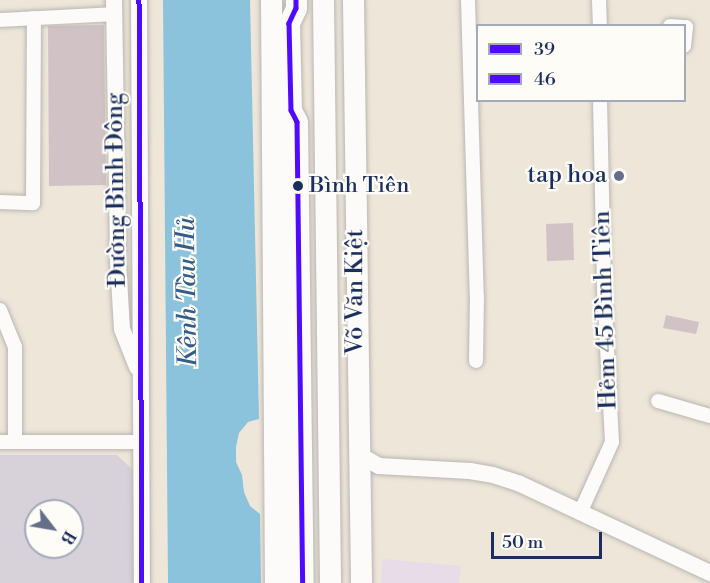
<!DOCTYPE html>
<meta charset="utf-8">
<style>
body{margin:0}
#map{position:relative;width:710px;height:583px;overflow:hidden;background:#eee6d9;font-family:"Libre Bodoni",serif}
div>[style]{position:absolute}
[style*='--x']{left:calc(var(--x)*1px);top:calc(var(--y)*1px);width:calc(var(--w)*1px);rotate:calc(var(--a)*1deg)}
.built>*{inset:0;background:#e7dce8}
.industrial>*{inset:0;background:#d7d1da}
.water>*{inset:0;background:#8bc2dc}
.building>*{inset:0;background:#d1c2c5}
.roads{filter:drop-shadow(0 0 2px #b9b6b2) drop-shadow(0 0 2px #b9b6b2)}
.minor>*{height:14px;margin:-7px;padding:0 7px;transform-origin:7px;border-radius:7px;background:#fcfbf9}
.tertiary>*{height:16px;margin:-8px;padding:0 8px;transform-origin:8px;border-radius:8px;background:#fcfbf9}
.primary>*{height:21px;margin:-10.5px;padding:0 10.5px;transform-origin:10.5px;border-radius:10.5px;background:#fcfbf9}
.trunk>*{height:21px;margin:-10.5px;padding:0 10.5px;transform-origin:10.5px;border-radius:10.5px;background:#fcfbf9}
.bus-1>*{height:4.5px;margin:-2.25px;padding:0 2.25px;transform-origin:2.25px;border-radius:2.25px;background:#4f0aff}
.bus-2>*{height:4.5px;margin:-2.25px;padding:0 2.25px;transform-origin:2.25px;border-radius:2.25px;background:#4f0aff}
.dots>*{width:16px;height:16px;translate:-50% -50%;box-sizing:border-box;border:3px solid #fdfcf7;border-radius:50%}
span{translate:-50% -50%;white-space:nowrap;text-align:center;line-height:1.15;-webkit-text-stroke:4.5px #fdfcf7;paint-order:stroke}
.bus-label{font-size:22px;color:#1b2f5e}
.left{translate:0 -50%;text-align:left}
.poi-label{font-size:24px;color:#1b2f5e}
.right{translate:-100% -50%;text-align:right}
.street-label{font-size:24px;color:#1b2f5e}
.water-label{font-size:26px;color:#345d8a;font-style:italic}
.legend{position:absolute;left:476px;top:24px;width:210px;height:78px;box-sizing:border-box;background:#fdfcf7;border:2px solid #a3aaba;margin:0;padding:8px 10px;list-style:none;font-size:18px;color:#1b2f5e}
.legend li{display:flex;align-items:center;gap:12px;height:30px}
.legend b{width:30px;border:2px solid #a3aaba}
.north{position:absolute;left:24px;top:499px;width:60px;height:60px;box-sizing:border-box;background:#fdfcf7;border:2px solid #a3aaba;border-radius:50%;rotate:121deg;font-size:16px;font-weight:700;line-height:24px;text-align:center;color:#1b2f5e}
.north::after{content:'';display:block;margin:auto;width:21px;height:27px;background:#656f89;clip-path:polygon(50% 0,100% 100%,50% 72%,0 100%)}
.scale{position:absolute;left:491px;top:532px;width:111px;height:27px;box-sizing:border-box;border:3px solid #1b2f5e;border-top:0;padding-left:8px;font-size:18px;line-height:21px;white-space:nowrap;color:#1b2f5e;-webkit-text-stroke:4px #fdfcf7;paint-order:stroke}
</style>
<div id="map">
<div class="built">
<div style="clip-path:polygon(382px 559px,461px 566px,459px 583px,381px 583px)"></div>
</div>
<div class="industrial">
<div style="clip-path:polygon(evenodd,0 455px,117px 455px,133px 470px,133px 583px,0 583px,0 455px,36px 511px,72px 511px,72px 547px,36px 547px,36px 511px)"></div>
</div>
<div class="water">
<div style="clip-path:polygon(163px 0,250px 0,259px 419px,248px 422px,239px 433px,236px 447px,236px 462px,242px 475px,244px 492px,250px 506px,260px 514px,261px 583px,168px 583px)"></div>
</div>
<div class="building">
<div style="clip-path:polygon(104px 25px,106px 185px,49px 186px,48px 26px)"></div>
<div style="clip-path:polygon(573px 223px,574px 260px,547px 261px,546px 224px)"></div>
<div style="clip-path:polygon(666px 315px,699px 322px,696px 334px,663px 328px)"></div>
</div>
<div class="roads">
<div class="minor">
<div style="--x:468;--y:0;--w:297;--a:88.3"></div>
<div style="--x:477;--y:297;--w:64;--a:90.9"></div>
<div style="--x:599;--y:0;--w:26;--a:88"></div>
<div style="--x:0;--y:20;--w:114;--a:-3"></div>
<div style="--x:670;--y:26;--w:16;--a:4"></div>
<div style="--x:686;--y:27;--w:19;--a:96"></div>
<div style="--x:0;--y:202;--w:33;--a:2"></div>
<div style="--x:33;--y:203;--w:185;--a:-89.7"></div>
<div style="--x:0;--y:310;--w:40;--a:68"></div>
<div style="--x:15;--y:347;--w:95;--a:90"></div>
<div style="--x:658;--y:401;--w:54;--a:16.1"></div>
<div style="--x:0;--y:442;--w:141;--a:0"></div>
<div style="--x:580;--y:513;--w:78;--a:-65.7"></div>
<div style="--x:612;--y:442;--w:153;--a:-93"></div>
<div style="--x:604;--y:289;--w:189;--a:-91.2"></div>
</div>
<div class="tertiary">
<div style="--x:114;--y:0;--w:262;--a:89.1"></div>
<div style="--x:118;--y:262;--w:67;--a:86.6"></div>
<div style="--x:122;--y:329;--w:41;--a:68.5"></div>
<div style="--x:139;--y:0;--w:583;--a:89.71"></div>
<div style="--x:358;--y:454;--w:24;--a:30"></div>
<div style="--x:379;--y:466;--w:91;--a:3.1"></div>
<div style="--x:470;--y:471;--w:23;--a:10"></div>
<div style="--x:493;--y:475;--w:28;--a:18"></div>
<div style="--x:520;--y:484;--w:210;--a:25.1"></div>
</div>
<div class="primary">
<div style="--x:271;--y:0;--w:583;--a:89.61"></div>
<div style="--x:353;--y:0;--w:583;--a:89.21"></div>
<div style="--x:290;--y:583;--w:461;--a:-90.5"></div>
<div style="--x:286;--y:122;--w:13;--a:-67"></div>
</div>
<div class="trunk">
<div style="--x:296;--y:0;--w:8;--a:90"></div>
<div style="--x:296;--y:8;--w:17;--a:115"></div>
<div style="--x:289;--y:23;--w:87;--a:88.7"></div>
<div style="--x:291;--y:110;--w:13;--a:63"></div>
<div style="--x:297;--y:122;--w:461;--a:89.3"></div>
<div style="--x:323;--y:0;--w:583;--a:89.31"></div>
</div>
</div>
<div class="bus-1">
<div style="--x:296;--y:0;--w:8;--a:90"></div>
<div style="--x:296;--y:8;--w:17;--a:115"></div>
<div style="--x:289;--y:23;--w:87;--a:88.7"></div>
<div style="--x:291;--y:110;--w:13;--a:63"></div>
<div style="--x:297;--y:122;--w:461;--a:89.3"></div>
</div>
<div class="bus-2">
<div style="--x:139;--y:0;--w:583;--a:89.71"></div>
</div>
<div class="dots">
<div style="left:619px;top:176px;background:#656f89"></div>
<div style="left:298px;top:186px;background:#1b2f5e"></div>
</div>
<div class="bus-label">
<span class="left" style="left:309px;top:186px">Bình Tiên</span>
</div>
<div class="poi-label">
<span class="right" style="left:607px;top:176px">tap hoa</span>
</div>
<div class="street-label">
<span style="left:117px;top:190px;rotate:-91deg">Đường Bình Đông</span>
<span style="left:356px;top:292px;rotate:-90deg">Võ Văn Kiệt</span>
<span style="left:606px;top:310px;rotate:-92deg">Hẻm 45 Bình Tiên</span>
</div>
<div class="water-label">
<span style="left:188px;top:292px;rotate:-91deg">Kênh Tàu Hủ</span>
</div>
<ul class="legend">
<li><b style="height:8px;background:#4f0aff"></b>39</li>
<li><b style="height:8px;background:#4f0aff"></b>46</li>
</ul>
<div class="north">B</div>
<div class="scale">50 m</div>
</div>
